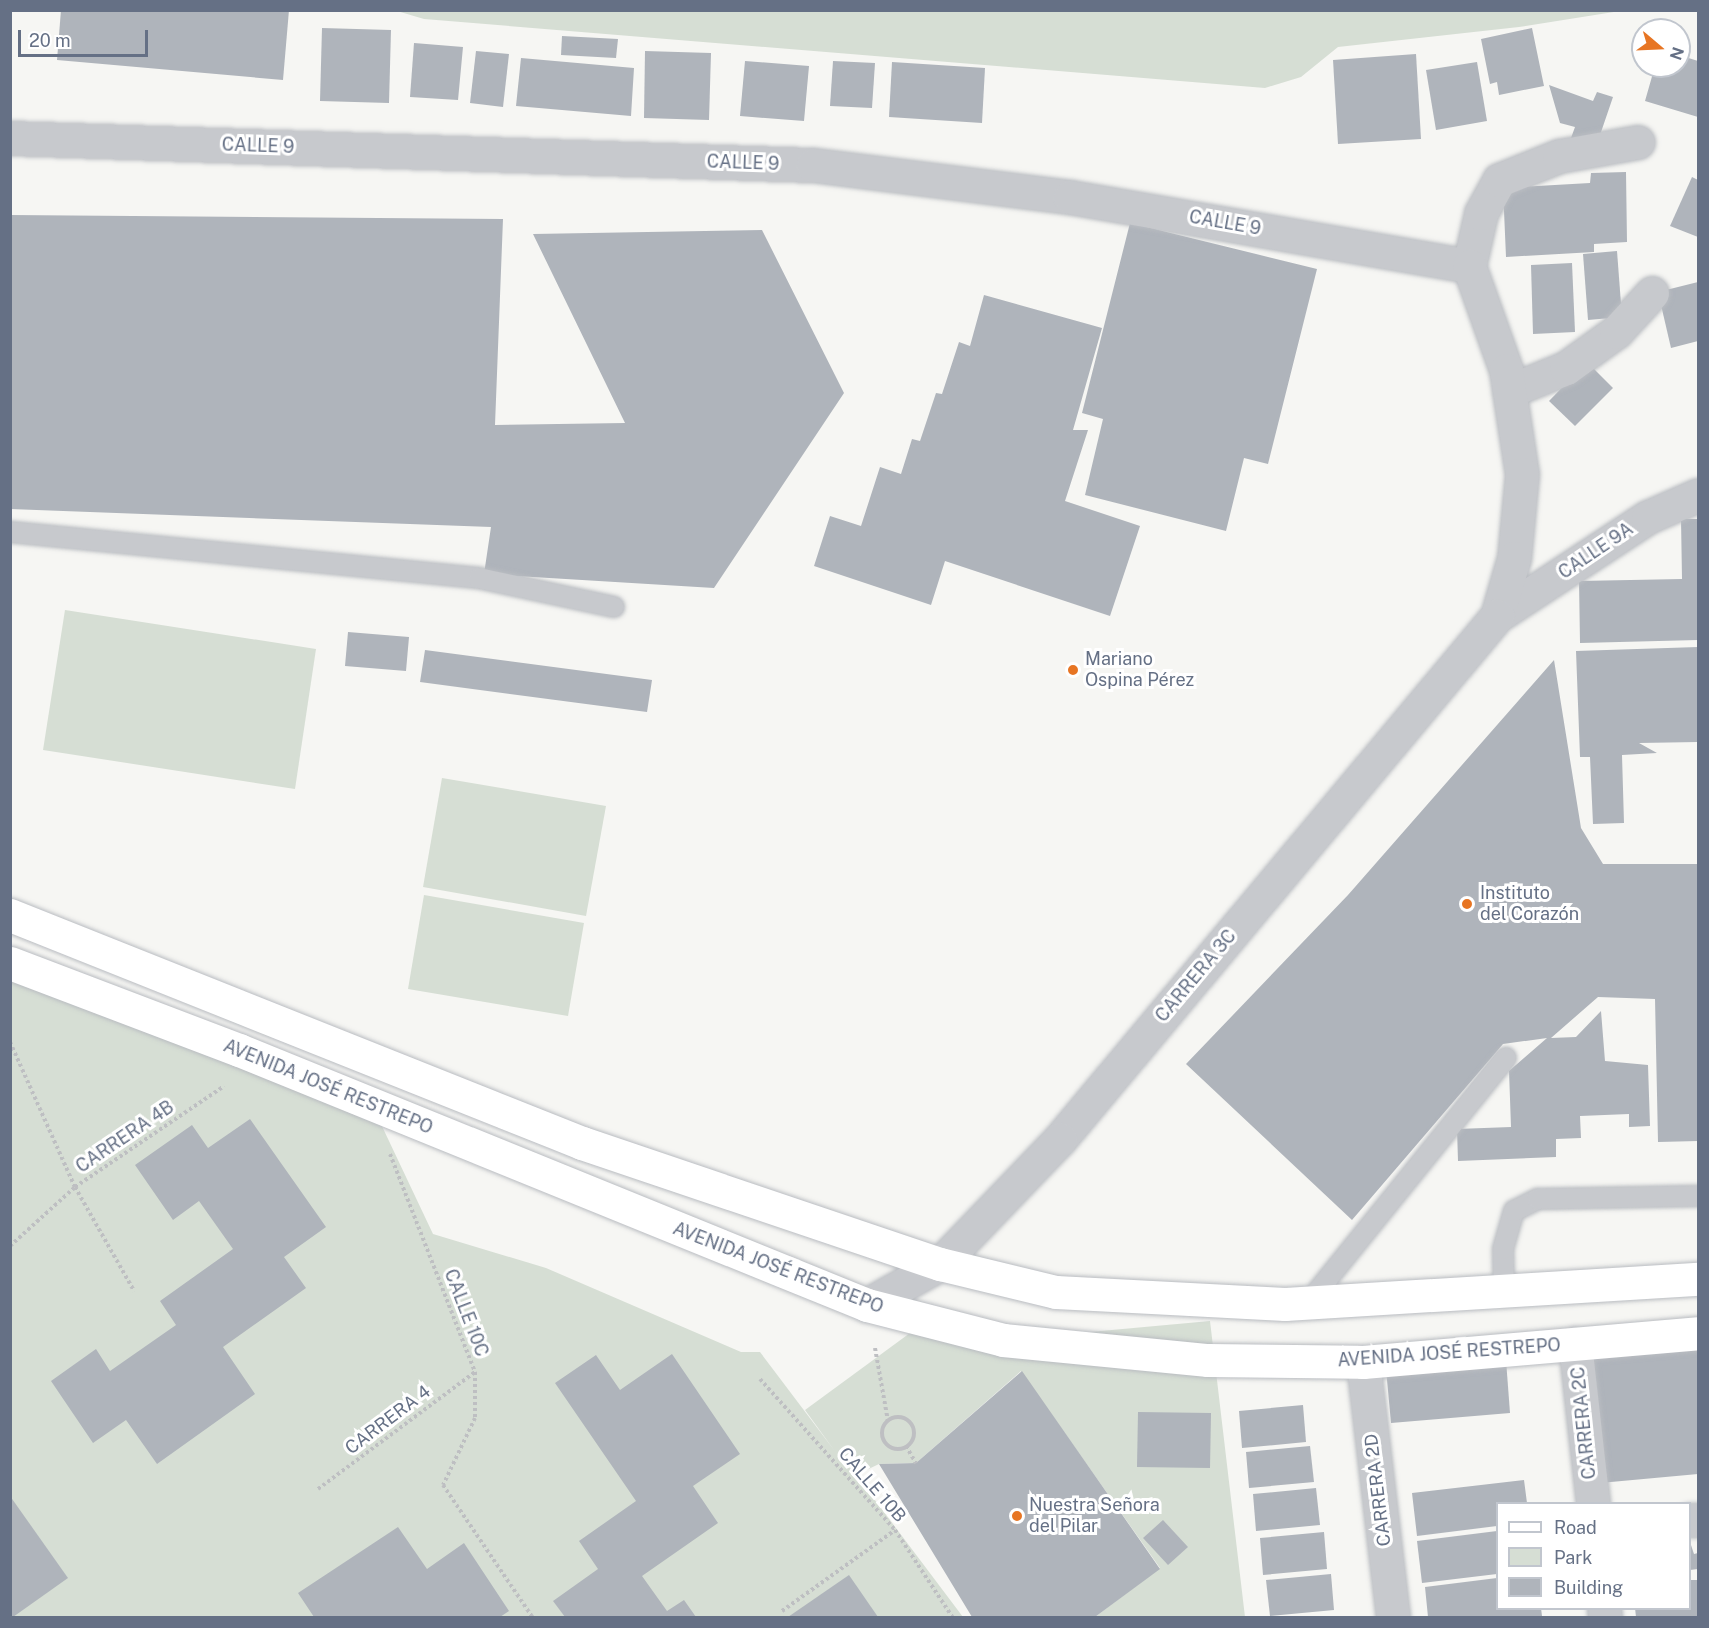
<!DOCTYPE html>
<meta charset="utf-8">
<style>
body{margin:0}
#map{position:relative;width:1709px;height:1628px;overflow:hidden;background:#f6f6f3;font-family:"Public Sans",sans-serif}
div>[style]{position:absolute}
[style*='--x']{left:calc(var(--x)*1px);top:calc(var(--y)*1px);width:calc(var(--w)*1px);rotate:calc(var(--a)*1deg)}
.green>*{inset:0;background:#d6ded4}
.building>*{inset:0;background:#afb4bb}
.path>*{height:4px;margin-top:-2px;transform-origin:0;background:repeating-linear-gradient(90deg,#bebfc2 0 3px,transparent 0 6px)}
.path>.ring{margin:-2px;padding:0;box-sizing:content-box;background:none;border:4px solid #bebfc2;border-radius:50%}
.roads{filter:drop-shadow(0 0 2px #b9bcc1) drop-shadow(0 0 2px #b9bcc1)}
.service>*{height:20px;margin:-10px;padding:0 10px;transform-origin:10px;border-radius:10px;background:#c7c9cd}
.minor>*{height:33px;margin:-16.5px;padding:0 16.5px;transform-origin:16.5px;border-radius:16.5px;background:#c7c9cd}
.tertiary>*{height:33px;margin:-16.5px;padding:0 16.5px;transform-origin:16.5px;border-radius:16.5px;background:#c7c9cd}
.secondary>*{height:33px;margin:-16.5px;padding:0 16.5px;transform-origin:16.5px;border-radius:16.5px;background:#fff}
.dots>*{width:16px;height:16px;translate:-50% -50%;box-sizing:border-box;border:3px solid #fff;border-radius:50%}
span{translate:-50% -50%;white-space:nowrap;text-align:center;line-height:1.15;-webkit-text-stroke:6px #fff;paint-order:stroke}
.street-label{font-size:18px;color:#657085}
.poi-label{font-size:18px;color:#657085}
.left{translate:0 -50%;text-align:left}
.frame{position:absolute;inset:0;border:12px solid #657085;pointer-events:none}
.legend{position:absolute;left:1496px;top:1502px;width:195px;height:108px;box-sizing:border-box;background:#fff;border:2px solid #c1c6ce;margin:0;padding:8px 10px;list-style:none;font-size:18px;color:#657085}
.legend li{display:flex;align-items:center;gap:12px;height:30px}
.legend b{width:30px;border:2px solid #c1c6ce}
.north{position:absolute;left:1631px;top:18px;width:60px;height:60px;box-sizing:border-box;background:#fff;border:2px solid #c1c6ce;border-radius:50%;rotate:109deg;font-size:16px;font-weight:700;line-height:24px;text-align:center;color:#657085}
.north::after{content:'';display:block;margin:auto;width:21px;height:27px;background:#e77523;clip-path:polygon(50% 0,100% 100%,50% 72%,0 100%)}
.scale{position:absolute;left:18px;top:30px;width:130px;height:27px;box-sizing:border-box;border:3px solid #657085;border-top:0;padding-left:8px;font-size:18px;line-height:21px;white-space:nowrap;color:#657085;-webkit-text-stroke:4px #fff;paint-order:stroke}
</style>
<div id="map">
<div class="green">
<div style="clip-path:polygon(397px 11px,1620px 11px,1519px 27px,1338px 47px,1301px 77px,1265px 88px,424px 19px)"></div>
<div style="clip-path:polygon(65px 610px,316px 649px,295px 789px,43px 750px)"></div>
<div style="clip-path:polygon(442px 778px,606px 806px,586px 916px,423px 887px)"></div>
<div style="clip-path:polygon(424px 895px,584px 923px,568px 1016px,408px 989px)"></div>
<div style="clip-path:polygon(10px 963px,371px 1103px,433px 1234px,546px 1268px,741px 1352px,760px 1352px,834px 1450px,805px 1410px,925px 1322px,1003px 1340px,1210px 1321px,1245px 1617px,1095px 1617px,1160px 1568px,1021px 1371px,916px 1463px,879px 1464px,856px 1475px,963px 1617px,11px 1617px)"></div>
</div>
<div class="building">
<div style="clip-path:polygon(61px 10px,289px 10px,283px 80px,57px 60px)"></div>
<div style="clip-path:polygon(322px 28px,391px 30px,389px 103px,320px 101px)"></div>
<div style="clip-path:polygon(1532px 28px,1544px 86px,1499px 95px,1497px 82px,1490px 84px,1481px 39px)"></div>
<div style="clip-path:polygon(562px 36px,618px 39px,616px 58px,561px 55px)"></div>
<div style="clip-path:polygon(414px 43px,463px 47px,458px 100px,410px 97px)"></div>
<div style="clip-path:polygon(476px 51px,509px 54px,503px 107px,470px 103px)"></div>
<div style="clip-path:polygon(645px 51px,711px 53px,709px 120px,644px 118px)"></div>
<div style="clip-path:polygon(1416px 54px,1421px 139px,1338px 144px,1333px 60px)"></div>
<div style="clip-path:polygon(1679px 55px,1698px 61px,1698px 117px,1645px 101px,1655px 66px,1679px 66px)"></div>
<div style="clip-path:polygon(521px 58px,634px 68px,631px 116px,516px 106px)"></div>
<div style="clip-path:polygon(745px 61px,809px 66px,804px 121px,740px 116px)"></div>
<div style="clip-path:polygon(833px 61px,875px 63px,872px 108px,830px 106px)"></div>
<div style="clip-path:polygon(892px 62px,985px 68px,982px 123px,889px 117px)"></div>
<div style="clip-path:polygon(1477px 62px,1487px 121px,1436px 130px,1426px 70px)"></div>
<div style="clip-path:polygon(1549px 85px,1593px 101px,1597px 92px,1613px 97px,1599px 138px,1571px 138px,1575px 127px,1560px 123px)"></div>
<div style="clip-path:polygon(1626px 172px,1627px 242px,1594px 244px,1594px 252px,1506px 257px,1503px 188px,1590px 183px,1591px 173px)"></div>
<div style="clip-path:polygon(1692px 177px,1698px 180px,1698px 237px,1670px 226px)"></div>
<div style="clip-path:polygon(10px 215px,503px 219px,495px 425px,625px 423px,533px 234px,762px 230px,844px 393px,714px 588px,484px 574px,491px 527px,10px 509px)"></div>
<div style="clip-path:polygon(1130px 223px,1317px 269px,1268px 464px,1244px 458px,1226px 531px,1085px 495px,1103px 419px,1082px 413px)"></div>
<div style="clip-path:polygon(1617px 251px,1622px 317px,1588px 320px,1583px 254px)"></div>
<div style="clip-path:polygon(1572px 263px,1575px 332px,1533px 334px,1531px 265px)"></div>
<div style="clip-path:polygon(1698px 282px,1698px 341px,1671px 348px,1658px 292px)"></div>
<div style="clip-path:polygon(984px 295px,1102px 328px,1073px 430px,1088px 430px,1065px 501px,1140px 526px,1110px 616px,945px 561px,931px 605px,814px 566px,830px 516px,861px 526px,880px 467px,901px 474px,912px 439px,920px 441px,936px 393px,942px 394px,959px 342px,970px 346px)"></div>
<div style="clip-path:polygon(1587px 362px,1613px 388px,1575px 426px,1549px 401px)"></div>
<div style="clip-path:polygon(1681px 519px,1698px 519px,1698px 640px,1580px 643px,1579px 581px,1682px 579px)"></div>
<div style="clip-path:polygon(348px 632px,409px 637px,406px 671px,345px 666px)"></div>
<div style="clip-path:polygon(1698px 647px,1698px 742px,1639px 743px,1657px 753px,1622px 755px,1624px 823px,1593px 824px,1590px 757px,1580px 757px,1576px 651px)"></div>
<div style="clip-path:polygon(425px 650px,652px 680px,647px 712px,420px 682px)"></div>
<div style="clip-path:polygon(1554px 660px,1581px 828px,1603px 864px,1698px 864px,1698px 1141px,1658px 1142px,1655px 999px,1598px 997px,1551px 1038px,1576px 1037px,1601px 1011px,1605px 1061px,1648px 1065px,1650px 1126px,1629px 1127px,1629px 1114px,1580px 1116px,1581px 1138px,1556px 1139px,1556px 1157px,1458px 1161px,1457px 1129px,1511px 1127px,1509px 1071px,1547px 1038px,1503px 1044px,1352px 1220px,1186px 1064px,1348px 895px)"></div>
<div style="clip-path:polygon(250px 1119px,326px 1227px,284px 1257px,306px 1288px,223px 1347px,255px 1394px,157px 1464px,126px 1420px,93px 1443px,51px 1381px,96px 1349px,110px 1371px,176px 1325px,160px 1301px,233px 1249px,199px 1201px,173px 1220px,135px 1165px,192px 1125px,208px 1148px)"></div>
<div style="clip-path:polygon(1698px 1344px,1698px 1474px,1600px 1483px,1590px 1353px)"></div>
<div style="clip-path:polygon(672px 1354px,740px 1454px,693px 1486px,718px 1523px,642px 1576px,667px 1611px,684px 1600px,696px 1617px,565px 1617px,553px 1601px,598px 1569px,579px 1541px,636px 1501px,555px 1383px,596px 1355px,620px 1390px)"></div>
<div style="clip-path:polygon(1506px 1360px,1510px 1413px,1391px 1423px,1386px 1369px)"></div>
<div style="clip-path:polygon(1022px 1371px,1160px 1569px,1095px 1617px,972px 1617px,879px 1464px,916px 1463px)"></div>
<div style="clip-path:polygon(1303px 1405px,1306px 1442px,1242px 1448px,1239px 1411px)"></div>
<div style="clip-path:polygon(1138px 1412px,1211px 1413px,1210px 1468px,1137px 1467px)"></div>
<div style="clip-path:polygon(1310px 1446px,1314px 1482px,1249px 1488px,1246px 1452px)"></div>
<div style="clip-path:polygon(1524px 1480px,1527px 1503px,1497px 1503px,1497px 1526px,1417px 1536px,1412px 1493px)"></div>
<div style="clip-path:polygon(1316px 1488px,1320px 1525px,1256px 1531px,1253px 1494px)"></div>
<div style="clip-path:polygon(10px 1496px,68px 1578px,13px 1617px,10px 1617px)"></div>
<div style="clip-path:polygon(1163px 1520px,1188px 1547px,1168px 1565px,1143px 1538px)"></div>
<div style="clip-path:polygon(398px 1527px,427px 1569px,464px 1543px,509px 1611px,500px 1617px,314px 1617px,298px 1593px)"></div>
<div style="clip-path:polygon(1497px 1531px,1497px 1574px,1422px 1583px,1417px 1541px)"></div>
<div style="clip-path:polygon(1324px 1532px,1327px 1569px,1263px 1575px,1260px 1538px)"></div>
<div style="clip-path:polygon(1690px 1542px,1694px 1554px,1698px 1553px,1698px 1569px,1690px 1570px)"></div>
<div style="clip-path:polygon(1331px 1574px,1334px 1610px,1270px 1616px,1266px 1580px)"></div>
<div style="clip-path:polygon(849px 1575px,878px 1617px,788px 1617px)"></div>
<div style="clip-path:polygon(1497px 1578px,1498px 1608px,1541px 1608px,1542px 1616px,1428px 1617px,1425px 1587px)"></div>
<div style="clip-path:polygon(1690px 1580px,1698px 1580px,1698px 1617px,1636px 1617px,1635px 1608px,1690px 1608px)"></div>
</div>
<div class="path">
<div style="--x:10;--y:1042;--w:159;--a:65.9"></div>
<div style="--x:75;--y:1187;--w:120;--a:60.4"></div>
<div style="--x:390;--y:1154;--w:234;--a:68.7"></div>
<div style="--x:475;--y:1372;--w:46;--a:90"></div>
<div style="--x:475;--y:1418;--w:74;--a:115.5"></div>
<div style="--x:443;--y:1485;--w:161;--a:55.9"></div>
<div style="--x:10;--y:1246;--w:88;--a:-42.2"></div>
<div style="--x:75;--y:1187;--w:180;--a:-34.1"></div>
<div style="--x:875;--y:1348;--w:74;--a:79.9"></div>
<div style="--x:760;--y:1379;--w:203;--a:48.2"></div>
<div style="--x:895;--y:1530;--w:105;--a:56.6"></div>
<div class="ring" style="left:882px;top:1417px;width:28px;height:28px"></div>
<div style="--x:906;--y:1446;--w:20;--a:60"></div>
<div style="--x:318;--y:1489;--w:196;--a:-36.7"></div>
<div style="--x:782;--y:1611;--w:139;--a:-35.6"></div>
</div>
<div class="roads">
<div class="service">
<div style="--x:10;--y:532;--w:471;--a:5.6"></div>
<div style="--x:479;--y:578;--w:138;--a:12.1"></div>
<div style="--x:1504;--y:1292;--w:43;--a:-91.3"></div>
<div style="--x:1503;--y:1249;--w:40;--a:-74"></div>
<div style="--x:1514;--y:1211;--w:27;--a:-27"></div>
<div style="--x:1538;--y:1199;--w:160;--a:-1.1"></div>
<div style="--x:1308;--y:1303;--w:315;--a:-51.1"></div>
</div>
<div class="minor">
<div style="--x:1469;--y:266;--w:54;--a:-77.2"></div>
<div style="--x:1481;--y:213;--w:38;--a:-61"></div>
<div style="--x:1499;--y:180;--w:65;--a:-21.8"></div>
<div style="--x:1559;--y:156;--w:80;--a:-10"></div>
<div style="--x:1509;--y:391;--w:61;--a:-22"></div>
<div style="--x:1566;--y:368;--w:62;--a:-35.8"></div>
<div style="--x:1616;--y:332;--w:53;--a:-47.3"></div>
<div style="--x:1497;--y:616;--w:181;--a:-33.3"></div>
<div style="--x:1648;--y:517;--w:55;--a:-23.7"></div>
<div style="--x:1575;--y:1343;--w:162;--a:83.6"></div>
<div style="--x:1363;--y:1362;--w:258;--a:83.3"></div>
<div style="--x:1690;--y:1520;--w:8;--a:0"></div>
<div style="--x:1604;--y:1608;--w:10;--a:84"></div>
</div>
<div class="tertiary">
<div style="--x:10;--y:138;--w:803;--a:1.93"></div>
<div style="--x:813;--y:165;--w:259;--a:7.1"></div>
<div style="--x:1070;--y:197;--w:405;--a:9.8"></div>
<div style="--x:1469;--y:266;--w:110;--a:70.4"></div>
<div style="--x:1506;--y:370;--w:105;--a:81.3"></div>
<div style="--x:1522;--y:474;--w:84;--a:95.4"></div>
<div style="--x:1514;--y:558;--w:60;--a:106.3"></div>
<div style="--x:1497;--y:616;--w:682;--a:129.88"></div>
<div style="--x:1060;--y:1139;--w:173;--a:133.8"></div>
<div style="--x:940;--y:1264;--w:84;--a:150.7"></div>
</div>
<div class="secondary">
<div style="--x:10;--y:915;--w:616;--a:21.73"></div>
<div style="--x:582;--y:1143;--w:378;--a:18.7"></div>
<div style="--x:940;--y:1264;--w:119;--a:13.6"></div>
<div style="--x:1056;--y:1292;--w:229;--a:3"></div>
<div style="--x:1285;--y:1304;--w:414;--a:-3.5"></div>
<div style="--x:10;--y:963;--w:245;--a:20.8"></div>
<div style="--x:239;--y:1050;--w:678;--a:22.1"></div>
<div style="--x:867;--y:1305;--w:140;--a:14.4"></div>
<div style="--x:1003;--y:1340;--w:206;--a:5.6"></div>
<div style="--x:1208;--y:1360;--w:155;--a:0.7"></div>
<div style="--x:1363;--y:1362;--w:336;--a:-4.9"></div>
</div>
</div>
<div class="dots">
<div style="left:1073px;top:670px;background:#e77523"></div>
<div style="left:1467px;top:904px;background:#e77523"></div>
<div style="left:1017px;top:1516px;background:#e77523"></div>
</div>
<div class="street-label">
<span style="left:258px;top:146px;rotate:2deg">CALLE 9</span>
<span style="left:743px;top:163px;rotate:2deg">CALLE 9</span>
<span style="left:1225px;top:223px;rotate:10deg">CALLE 9</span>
<span style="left:1596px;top:551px;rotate:-34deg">CALLE 9A</span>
<span style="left:1196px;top:976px;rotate:-50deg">CARRERA 3C</span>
<span style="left:328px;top:1087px;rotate:22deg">AVENIDA JOSÉ RESTREPO</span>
<span style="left:125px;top:1137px;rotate:-34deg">CARRERA 4B</span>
<span style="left:778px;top:1268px;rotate:21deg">AVENIDA JOSÉ RESTREPO</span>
<span style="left:466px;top:1313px;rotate:69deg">CALLE 10C</span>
<span style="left:1449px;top:1353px;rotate:-4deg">AVENIDA JOSÉ RESTREPO</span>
<span style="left:388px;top:1420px;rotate:-37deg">CARRERA 4</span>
<span style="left:1584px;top:1423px;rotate:-96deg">CARRERA 2C</span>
<span style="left:872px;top:1485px;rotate:49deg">CALLE 10B</span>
<span style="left:1378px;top:1490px;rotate:-97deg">CARRERA 2D</span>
</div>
<div class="poi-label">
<span class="left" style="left:1085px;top:670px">Mariano<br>Ospina Pérez</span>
<span class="left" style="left:1480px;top:904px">Instituto<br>del Corazón</span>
<span class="left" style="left:1029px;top:1516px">Nuestra Señora<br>del Pilar</span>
</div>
<div class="frame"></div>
<ul class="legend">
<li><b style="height:8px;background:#fff"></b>Road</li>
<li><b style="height:16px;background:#d6ded4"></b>Park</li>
<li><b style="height:16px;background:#afb4bb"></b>Building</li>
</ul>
<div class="north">N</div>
<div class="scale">20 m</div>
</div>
